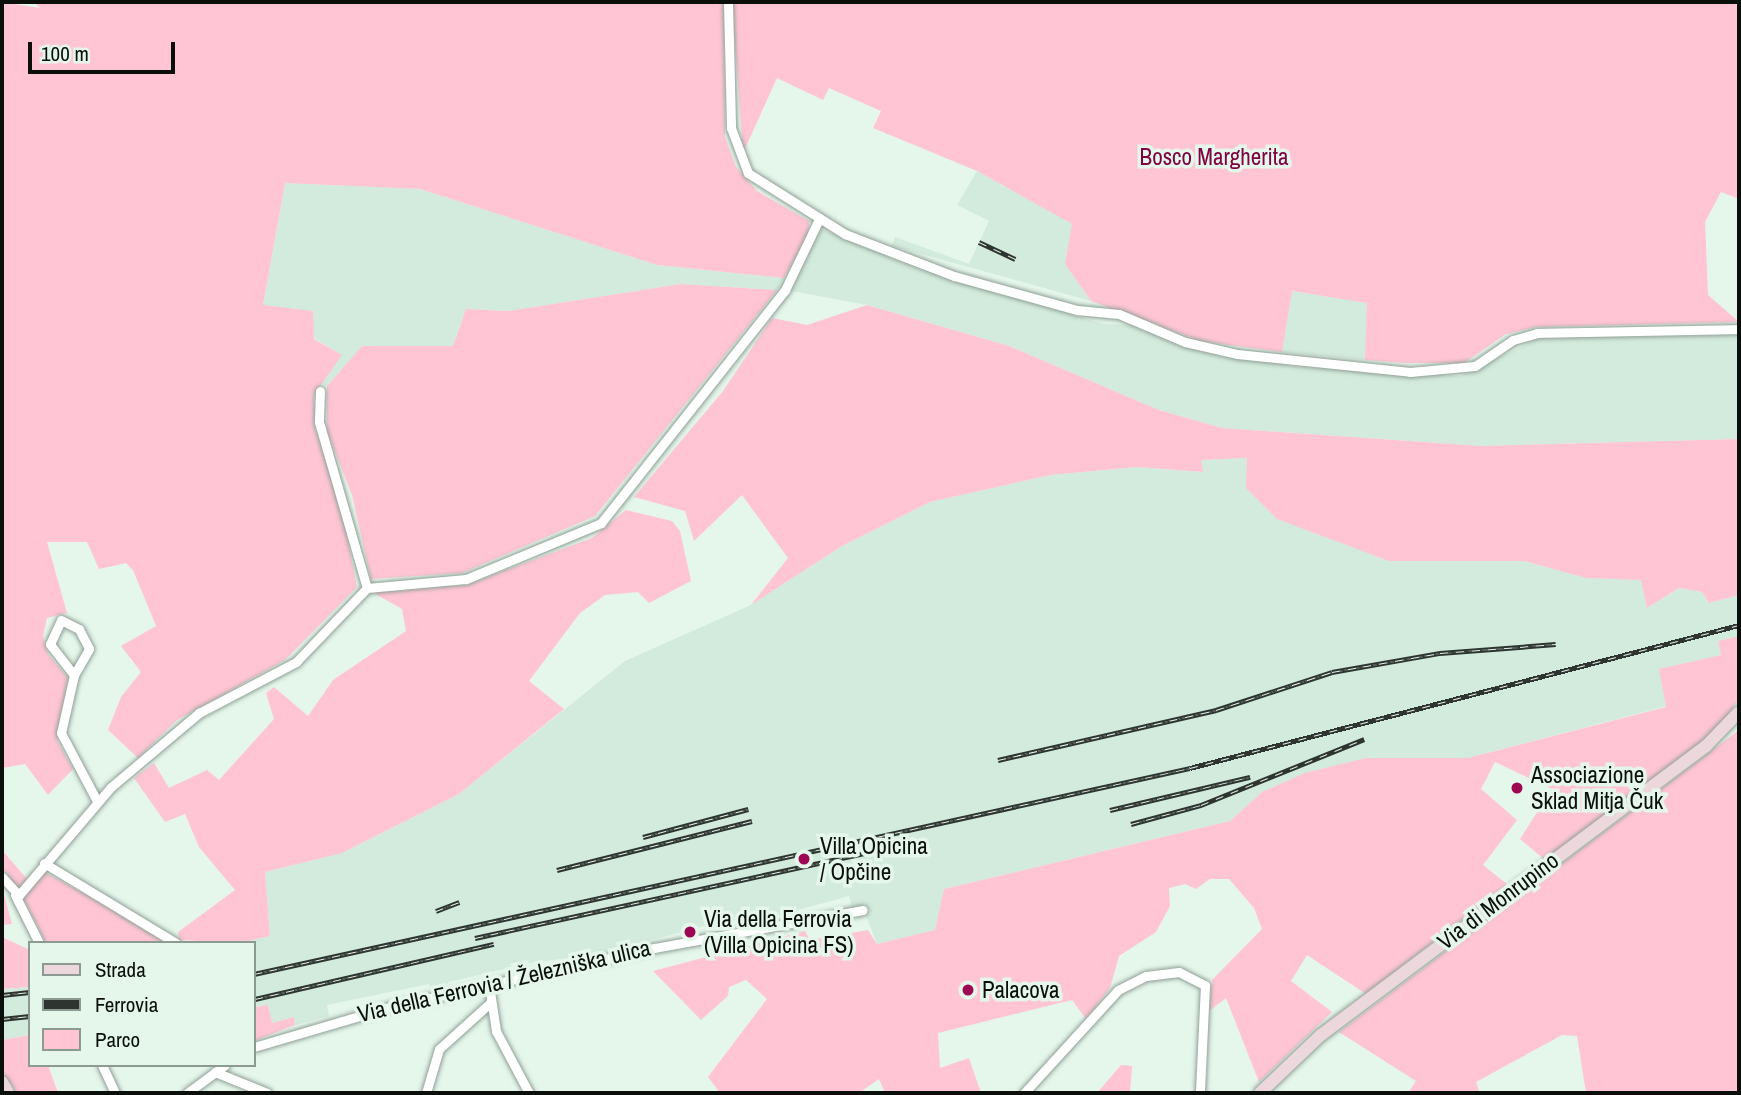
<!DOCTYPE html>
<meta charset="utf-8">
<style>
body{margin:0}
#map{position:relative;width:1741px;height:1095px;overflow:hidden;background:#e5f6eb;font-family:"Archivo Narrow",sans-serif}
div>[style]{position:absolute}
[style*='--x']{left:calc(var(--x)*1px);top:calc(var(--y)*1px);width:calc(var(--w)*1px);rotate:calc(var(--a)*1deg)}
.built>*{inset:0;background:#d3ebdc}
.green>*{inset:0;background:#ffc5d5}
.roads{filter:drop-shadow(0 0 2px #90a096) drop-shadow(0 0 2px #90a096)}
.minor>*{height:9px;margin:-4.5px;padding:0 4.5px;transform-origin:4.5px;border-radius:4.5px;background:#fff}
.secondary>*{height:12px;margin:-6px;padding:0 6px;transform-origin:6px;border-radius:6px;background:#ecd7dd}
.rail>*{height:5px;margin-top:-2.5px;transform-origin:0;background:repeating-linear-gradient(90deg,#e5f6eb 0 8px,#2e3531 0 16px);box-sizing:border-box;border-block:2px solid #2e3531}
.dots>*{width:19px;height:19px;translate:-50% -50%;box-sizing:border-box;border:4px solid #e5f6eb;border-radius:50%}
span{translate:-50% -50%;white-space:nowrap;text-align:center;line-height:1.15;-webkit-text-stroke:7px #e5f6eb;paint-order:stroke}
.park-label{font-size:23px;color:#810442}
.poi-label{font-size:23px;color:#0a0f0c}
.left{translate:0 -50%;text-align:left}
.street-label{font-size:23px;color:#0a0f0c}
.frame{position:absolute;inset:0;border:4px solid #0a0f0c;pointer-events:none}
.legend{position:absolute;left:28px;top:941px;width:228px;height:126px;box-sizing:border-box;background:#e5f6eb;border:2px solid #8d9a92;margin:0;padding:9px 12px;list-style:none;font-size:21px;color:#0a0f0c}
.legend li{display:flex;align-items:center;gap:14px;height:35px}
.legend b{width:35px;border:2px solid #8d9a92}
.scale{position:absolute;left:28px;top:42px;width:147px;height:32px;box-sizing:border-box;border:4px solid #0a0f0c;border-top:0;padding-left:9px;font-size:21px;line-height:24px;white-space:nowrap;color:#0a0f0c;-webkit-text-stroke:5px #e5f6eb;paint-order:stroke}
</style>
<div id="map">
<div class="built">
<div style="clip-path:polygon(977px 171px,1073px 224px,1065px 264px,1091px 301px,892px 246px,895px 237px,969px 264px,989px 221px,957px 205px)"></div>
<div style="clip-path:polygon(285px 183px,420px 189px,657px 265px,784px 278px,777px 290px,681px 284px,508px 311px,466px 309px,453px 347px,362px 346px,327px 386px,319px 383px,341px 355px,263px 305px)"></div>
<div style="clip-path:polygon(821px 229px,911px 266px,1104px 324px,1131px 325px,1227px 357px,1301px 367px,1461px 376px,1540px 338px,1739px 335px,1739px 439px,1481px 446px,1222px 428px,1159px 410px,1009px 346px,867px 305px,791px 291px)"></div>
<div style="clip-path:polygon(1291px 291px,1368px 303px,1365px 360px,1282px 352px)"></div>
<div style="clip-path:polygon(1247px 458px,1248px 482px,1389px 561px,1524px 561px,1586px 578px,1642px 580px,1647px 608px,1679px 588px,1702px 592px,1709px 603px,1739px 595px,1739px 636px,1718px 641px,1721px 655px,1667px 706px,1468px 758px,1417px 758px,1262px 792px,1230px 821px,944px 889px,936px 930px,877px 944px,862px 906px,852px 908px,849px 896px,762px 920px,724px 921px,597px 954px,530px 963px,449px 982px,443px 989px,431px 992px,429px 984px,327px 1005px,329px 1016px,295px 1025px,294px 1018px,272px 1023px,268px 1005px,254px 1007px,254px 943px,240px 943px,270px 936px,265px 872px,342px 853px,459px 794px,625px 661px,751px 605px,842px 546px,930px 502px,1050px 475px,1137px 467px,1202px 472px,1201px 460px)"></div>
<div style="clip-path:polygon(30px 987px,30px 1035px,2px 1040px,2px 989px)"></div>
</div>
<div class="green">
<div style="clip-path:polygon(2px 2px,40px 8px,34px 2px,724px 2px,725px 137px,736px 167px,757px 191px,809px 221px,808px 235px,784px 278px,657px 265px,420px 189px,285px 183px,263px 305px,313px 311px,314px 339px,342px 355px,314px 395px,315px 429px,340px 500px,357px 587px,285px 660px,177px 720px,138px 758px,108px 730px,121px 697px,141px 672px,121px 646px,156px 626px,133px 570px,126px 563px,99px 569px,87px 542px,47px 542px,67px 613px,47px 618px,43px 636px,48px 654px,68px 678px,57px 741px,73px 769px,48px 795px,25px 764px,2px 768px)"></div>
<div style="clip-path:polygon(732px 2px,1739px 2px,1739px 199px,1721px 192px,1705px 222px,1708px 295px,1739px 322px,1536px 327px,1506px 334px,1464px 363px,1405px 363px,1365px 360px,1367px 303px,1292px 291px,1282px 352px,1200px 341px,1091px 301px,1065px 264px,1072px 224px,977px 171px,873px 128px,881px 111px,829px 88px,823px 100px,777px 78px,743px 153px)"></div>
<div style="clip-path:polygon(681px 284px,777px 290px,595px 516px,462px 573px,371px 579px,352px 495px,327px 431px,327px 386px,362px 346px,453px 346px,466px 309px,508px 311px)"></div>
<div style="clip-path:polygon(867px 305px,1009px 346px,1159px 410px,1222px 428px,1481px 446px,1739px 439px,1739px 595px,1709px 603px,1702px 592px,1679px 588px,1647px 608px,1641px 580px,1586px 578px,1524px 561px,1389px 561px,1277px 519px,1246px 488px,1247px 458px,1201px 460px,1203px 472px,1137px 467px,1050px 475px,930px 502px,842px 546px,751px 605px,788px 558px,742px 495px,694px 541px,685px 511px,634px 497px,723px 391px,772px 318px,807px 325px)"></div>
<div style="clip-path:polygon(626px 510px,672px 521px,680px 531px,691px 581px,649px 603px,638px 592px,605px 595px,580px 613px,529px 681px,564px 709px,459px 794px,342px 853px,265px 872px,270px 936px,240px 943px,179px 940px,178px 932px,235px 890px,199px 847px,185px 814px,165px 822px,134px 778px,154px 763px,169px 788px,207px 770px,219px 780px,274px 719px,266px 693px,274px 687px,308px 716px,333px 680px,406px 631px,402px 609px,372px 592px,467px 585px,592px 538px)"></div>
<div style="clip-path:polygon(1739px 636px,1739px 699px,1717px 730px,1545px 860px,1520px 839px,1552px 789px,1495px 762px,1481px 789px,1517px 820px,1483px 865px,1507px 884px,1366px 994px,1307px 955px,1291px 981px,1332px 1012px,1259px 1082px,1226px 998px,1209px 1011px,1212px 980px,1262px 929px,1254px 908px,1229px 879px,1210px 879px,1196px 889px,1185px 884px,1169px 888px,1170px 906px,1156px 932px,1119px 956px,1110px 988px,1086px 1019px,1072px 1000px,938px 1033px,940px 1068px,969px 1058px,981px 1093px,885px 1093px,879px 1079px,859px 1093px,720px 1093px,708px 1077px,767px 999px,746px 980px,729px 987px,728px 996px,701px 1020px,653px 971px,805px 931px,810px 940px,868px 930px,877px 944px,935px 930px,944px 889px,1230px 821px,1262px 792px,1305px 773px,1366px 758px,1468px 758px,1666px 707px,1659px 669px,1721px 655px,1718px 641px)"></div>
<div style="clip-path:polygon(1739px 730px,1739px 1093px,1586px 1093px,1577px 1036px,1562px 1035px,1476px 1082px,1480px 1093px,1408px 1093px,1416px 1081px,1339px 1032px)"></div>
<div style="clip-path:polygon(2px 850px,27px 879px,18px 888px,2px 868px)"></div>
<div style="clip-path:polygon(44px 872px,126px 916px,170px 943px,46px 943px,23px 898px)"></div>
<div style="clip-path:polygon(2px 887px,12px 924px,2px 925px)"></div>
<div style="clip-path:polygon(2px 937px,30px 950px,30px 987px,2px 989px)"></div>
<div style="clip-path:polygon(268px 1005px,272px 1023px,294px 1017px,295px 1025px,254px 1041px,254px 1007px)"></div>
<div style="clip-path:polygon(30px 1035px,30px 1065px,48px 1065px,58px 1093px,17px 1093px,10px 1082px,2px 1086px,2px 1040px)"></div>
<div style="clip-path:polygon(1121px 1065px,1132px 1066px,1130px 1093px,1097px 1093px)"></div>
</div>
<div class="roads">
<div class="minor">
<div style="--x:728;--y:2;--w:126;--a:88.6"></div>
<div style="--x:731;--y:128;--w:48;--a:69.3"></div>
<div style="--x:748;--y:173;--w:115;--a:32.2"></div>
<div style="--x:845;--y:234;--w:117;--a:21.1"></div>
<div style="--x:954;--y:276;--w:128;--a:15.5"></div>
<div style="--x:1077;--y:310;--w:42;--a:5.4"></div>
<div style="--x:1119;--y:314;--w:72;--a:23"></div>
<div style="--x:1185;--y:342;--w:53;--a:13"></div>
<div style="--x:1237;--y:354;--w:174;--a:5.9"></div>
<div style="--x:1410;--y:372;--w:65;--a:-5.3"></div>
<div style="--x:1475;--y:366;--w:46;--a:-34.4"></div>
<div style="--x:1513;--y:340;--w:25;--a:-16"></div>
<div style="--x:1537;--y:333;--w:202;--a:-1.1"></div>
<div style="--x:320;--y:391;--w:31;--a:92"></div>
<div style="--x:319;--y:422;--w:173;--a:73.9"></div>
<div style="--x:74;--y:675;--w:39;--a:-128"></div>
<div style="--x:50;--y:644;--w:26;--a:-65"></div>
<div style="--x:61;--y:620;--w:20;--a:27"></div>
<div style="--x:79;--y:629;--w:22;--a:63"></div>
<div style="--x:89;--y:649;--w:30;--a:120"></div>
<div style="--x:74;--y:675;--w:59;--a:102.6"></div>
<div style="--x:61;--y:733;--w:77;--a:62.1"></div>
<div style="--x:44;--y:863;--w:154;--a:31.2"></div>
<div style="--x:2;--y:877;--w:25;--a:47"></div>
<div style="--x:19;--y:895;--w:142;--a:-49.6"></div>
<div style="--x:111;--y:787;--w:115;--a:-40.1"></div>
<div style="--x:199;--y:713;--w:110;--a:-27.7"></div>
<div style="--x:296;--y:662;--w:103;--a:-46.2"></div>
<div style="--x:367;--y:588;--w:99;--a:-5.2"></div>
<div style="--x:466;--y:579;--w:146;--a:-22.5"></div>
<div style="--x:601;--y:523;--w:297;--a:-51.7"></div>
<div style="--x:785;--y:290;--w:79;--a:-64.4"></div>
<div style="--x:15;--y:895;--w:54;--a:63.4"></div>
<div style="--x:489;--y:985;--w:47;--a:81.3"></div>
<div style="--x:496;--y:1031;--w:70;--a:62"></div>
<div style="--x:254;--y:1047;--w:142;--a:-16.4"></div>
<div style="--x:390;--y:1007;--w:271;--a:-12.6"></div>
<div style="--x:654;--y:948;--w:212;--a:-10.3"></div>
<div style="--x:102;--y:1065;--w:31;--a:65"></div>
<div style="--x:215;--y:1072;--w:56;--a:22"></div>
<div style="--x:187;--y:1093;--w:47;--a:-36.4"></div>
<div style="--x:426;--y:1093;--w:46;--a:-73.5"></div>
<div style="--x:439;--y:1049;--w:70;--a:-42.1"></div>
<div style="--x:1024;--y:1093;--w:139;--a:-47.6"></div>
<div style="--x:1118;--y:990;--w:31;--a:-27"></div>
<div style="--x:1146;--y:976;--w:33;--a:-7"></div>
<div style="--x:1179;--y:972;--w:29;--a:27"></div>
<div style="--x:1205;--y:985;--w:108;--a:92.7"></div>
</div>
<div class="secondary">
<div style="--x:2;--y:1082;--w:13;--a:61"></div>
<div style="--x:1260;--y:1093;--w:84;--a:-43.6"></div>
<div style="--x:1321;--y:1035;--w:481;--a:-36.9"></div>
<div style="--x:1706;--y:746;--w:47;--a:-45.9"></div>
</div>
</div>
<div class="rail">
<div style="--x:979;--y:242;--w:40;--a:25"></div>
<div style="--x:998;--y:760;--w:224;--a:-12.9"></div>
<div style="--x:1216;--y:710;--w:122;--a:-18.1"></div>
<div style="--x:1332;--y:672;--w:110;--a:-10"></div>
<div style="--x:1440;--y:653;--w:116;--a:-4.4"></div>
<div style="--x:1110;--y:810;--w:144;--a:-13.3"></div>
<div style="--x:1131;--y:824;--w:73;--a:-15.2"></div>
<div style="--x:1201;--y:805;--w:176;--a:-22"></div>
<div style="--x:643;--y:837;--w:109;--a:-14.9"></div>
<div style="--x:557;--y:870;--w:201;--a:-14.1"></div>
<div style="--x:436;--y:911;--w:25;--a:-21"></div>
<div style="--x:475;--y:938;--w:444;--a:-12.3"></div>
<div style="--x:254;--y:974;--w:958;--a:-12.41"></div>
<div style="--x:1190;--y:768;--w:567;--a:-14.6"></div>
<div style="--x:2;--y:995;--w:28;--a:-6"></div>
<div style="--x:255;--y:999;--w:245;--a:-13"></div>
<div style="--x:2;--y:1019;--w:28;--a:-6"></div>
</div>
<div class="dots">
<div style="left:1517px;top:788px;background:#9e0751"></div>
<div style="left:804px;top:859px;background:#9e0751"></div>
<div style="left:690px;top:932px;background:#9e0751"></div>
<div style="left:968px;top:990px;background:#9e0751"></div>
</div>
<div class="park-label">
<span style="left:1214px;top:157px">Bosco Margherita</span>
</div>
<div class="poi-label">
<span class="left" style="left:1531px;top:788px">Associazione<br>Sklad Mitja Čuk</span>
<span class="left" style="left:820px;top:859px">Villa Opicina<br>/ Opčine</span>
<span class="left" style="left:704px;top:932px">Via della Ferrovia<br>(Villa Opicina FS)</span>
<span class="left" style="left:982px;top:990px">Palacova</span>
</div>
<div class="street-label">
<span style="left:1498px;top:901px;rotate:-37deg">Via di Monrupino</span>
<span style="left:504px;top:981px;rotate:-13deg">Via della Ferrovia / Železniška ulica</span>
</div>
<div class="frame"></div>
<ul class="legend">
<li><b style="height:9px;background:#ecd7dd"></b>Strada</li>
<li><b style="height:9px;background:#2e3531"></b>Ferrovia</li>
<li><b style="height:19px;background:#ffc5d5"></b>Parco</li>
</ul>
<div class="scale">100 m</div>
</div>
